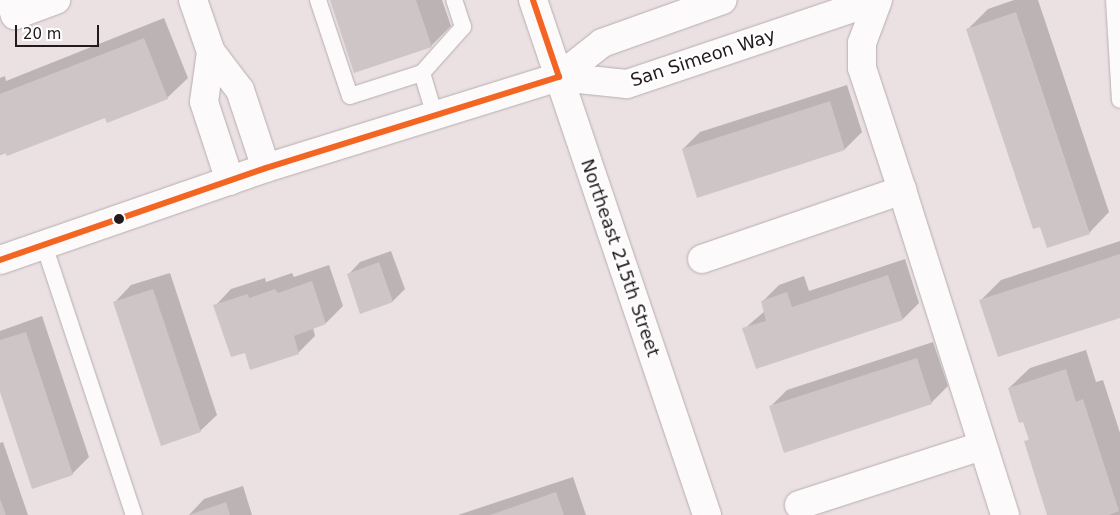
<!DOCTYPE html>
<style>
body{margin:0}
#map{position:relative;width:1120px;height:515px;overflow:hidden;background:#ebe0e2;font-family:"DejaVu Sans",sans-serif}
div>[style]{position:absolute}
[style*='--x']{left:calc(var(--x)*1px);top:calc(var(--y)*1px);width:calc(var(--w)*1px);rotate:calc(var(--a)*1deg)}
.shadow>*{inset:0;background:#0003}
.building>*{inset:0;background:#cec5c6}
.roads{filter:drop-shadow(0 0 1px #b7aeaf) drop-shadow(0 0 1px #b7aeaf)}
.service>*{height:16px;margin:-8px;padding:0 8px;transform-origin:8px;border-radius:8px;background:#fcfafb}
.minor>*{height:28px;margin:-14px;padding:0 14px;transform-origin:14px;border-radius:14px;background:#fcfafb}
.tertiary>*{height:28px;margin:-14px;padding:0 14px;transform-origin:14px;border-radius:14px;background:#fcfafb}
.bus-1>*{height:6px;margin:-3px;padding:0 3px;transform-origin:3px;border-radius:3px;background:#f26522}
.dots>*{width:14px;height:14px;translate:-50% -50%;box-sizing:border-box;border:2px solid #fff;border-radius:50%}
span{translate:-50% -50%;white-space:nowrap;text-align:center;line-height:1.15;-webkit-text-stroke:4.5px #fff;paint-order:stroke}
.street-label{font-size:18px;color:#221a1c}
.scale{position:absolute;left:15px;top:25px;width:84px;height:22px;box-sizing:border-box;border:2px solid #221a1c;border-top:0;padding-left:6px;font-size:15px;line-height:18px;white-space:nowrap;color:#221a1c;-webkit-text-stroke:4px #fff;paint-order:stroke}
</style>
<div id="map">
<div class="shadow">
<div style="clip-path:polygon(331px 0,442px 0,451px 26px,431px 46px)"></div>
<div style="clip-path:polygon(1014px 0,1038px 0,1109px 212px,1089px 233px,968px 29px,988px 9px)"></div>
<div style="clip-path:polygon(164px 18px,188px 78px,167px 98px,106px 116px,0 155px,0 78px,5px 76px,6px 81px)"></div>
<div style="clip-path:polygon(847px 85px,862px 132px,845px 149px,698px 196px,683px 149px,700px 132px)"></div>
<div style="clip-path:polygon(1120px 241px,1120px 316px,981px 300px,1001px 280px)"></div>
<div style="clip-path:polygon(391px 251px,405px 289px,393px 301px,361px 312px,348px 275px,360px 262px)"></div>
<div style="clip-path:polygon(905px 259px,919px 303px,903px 319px,744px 329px,765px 311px,762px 302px,779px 285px,804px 276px,809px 291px)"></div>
<div style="clip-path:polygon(329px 265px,343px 306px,326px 323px,313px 328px,315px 336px,298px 353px,246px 351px,215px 306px,231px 289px,265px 278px,266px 282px,292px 273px,294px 277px)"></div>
<div style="clip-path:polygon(170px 273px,217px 415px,200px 431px,115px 302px,131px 285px)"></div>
<div style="clip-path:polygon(42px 316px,89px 457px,72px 474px,0 388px,0 331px)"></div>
<div style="clip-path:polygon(933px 342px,948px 386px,931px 403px,770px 407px,787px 390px)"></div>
<div style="clip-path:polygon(1086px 350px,1096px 382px,1103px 380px,1120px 433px,1120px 515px,1049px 515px,1026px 442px,1030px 438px,1009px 388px,1030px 368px)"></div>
<div style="clip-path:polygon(3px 442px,28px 515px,0 515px,0 443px)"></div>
<div style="clip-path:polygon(573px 477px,586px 515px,458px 515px)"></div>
<div style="clip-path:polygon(243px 486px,252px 515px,189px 515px,204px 499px)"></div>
</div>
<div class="building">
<div style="clip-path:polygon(330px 0,416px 0,432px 47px,354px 73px)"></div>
<div style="clip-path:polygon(1016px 12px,1090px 234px,1047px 248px,1040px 227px,1033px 229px,966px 29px)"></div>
<div style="clip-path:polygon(144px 38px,168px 99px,107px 123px,105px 118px,7px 156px,5px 153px,0 154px,0 94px)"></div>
<div style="clip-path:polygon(830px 101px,845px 150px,697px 198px,682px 149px)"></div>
<div style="clip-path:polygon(1120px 254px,1120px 318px,998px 357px,979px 300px)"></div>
<div style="clip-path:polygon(379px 262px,393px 302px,360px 314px,347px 274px)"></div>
<div style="clip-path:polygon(888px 275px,903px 320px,756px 369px,742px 328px,766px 321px,761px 301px,787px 292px,792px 307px)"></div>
<div style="clip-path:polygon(312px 281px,326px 324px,294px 336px,299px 354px,250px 370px,245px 353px,231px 357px,213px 305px,248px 294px,249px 298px,275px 289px,278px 293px)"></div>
<div style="clip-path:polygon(153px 289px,201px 432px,161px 446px,113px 302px)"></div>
<div style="clip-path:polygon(26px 332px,73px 475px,32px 489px,0 392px,0 340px)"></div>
<div style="clip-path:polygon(917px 358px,932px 404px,784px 453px,769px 406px)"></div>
<div style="clip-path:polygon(1066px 369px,1076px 402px,1083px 399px,1119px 511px,1109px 515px,1047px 515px,1024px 441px,1029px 440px,1023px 422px,1019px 423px,1008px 388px)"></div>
<div style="clip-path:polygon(556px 492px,564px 515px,490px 515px)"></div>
<div style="clip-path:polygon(0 499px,6px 515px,0 515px)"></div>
<div style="clip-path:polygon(226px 502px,230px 515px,189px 515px)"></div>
</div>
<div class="roads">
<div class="service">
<div style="--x:318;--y:0;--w:101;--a:71.6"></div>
<div style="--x:350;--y:96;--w:76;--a:-17.7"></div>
<div style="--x:1114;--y:0;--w:100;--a:86.6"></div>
<div style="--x:435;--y:116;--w:45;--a:-106.8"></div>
<div style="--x:422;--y:73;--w:62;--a:-48.3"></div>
<div style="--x:463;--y:27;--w:28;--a:-108"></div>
<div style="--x:44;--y:245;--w:285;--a:71.6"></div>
</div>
<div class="minor">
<div style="--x:10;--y:0;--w:16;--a:72"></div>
<div style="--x:15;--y:15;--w:44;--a:-20.1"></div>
<div style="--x:193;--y:0;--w:55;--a:70.9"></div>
<div style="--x:211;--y:52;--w:48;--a:52.7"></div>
<div style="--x:240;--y:90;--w:82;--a:71.6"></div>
<div style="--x:878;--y:0;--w:46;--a:110.4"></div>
<div style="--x:862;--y:43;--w:25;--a:90"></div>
<div style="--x:862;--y:68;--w:128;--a:71.8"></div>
<div style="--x:211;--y:52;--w:50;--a:98"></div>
<div style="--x:204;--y:102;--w:83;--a:71.8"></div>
<div style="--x:702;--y:259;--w:212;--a:-19"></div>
<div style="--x:902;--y:190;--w:341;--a:72.4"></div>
<div style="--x:799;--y:505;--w:192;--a:-17.9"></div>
</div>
<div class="tertiary">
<div style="--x:533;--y:0;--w:544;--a:71.33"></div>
<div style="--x:559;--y:77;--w:68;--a:5.9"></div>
<div style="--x:627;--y:84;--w:263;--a:-18.6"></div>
<div style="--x:0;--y:260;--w:281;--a:-19.1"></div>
<div style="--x:266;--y:168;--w:307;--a:-17.3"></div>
<div style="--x:559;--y:77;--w:55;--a:-38.3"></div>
<div style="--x:602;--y:43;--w:128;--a:-19.6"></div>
</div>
</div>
<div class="bus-1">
<div style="--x:0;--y:260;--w:281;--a:-19.1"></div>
<div style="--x:266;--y:168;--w:307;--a:-17.3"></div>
<div style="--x:559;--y:77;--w:81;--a:-108.7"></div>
</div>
<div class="dots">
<div style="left:119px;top:219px;background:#221a1c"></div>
</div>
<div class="street-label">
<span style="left:703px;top:58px;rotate:-18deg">San Simeon Way</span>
<span style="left:620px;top:258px;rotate:71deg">Northeast 215th Street</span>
</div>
<div class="scale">20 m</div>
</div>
